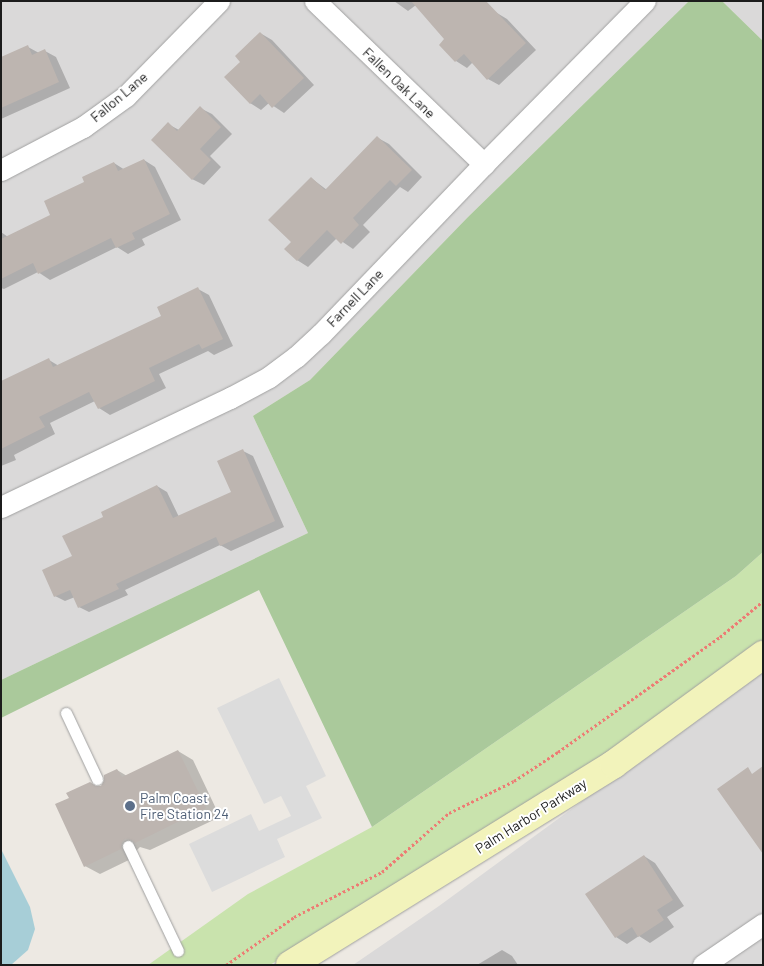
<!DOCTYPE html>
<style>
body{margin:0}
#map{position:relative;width:764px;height:966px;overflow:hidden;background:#ede9e3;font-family:Barlow,sans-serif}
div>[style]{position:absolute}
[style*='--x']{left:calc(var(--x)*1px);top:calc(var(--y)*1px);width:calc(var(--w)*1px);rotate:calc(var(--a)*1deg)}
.residential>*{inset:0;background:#dad9d9}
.grass>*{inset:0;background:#c9e3ad}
.forest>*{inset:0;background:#aac99b}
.parking>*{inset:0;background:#dcdcdc}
.water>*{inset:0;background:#a7ced7}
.shadow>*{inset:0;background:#0003}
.building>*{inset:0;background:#bdb5b0}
.path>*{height:3px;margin-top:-1.5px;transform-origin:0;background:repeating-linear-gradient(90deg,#ed7c74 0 2.5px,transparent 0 5px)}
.roads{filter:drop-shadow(0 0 1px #a0a0a0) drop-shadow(0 0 1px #a0a0a0)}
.lane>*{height:11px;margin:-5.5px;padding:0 5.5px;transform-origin:5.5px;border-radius:5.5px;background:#fff}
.street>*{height:21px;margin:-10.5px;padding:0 10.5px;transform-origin:10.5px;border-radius:10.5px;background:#fff}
.secondary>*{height:28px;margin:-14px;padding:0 14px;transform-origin:14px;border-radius:14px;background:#f2f3bb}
.dots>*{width:14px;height:14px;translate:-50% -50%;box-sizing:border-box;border:2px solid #fff;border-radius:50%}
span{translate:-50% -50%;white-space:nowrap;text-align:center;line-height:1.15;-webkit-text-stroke:4px #fff;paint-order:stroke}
.street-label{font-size:14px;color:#1c1c1c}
.service-label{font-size:14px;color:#4e5e75}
.left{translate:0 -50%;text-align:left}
.frame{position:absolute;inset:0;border:2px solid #1c1c1c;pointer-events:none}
</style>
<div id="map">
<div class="residential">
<div style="clip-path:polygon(1px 1px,689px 1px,468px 217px,310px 380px,253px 416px,308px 533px,1px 680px)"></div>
<div style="clip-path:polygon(722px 1px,763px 1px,763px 41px)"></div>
<div style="clip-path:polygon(763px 669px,763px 965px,353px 965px,439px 906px)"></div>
</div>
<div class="grass">
<div style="clip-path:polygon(763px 552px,763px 640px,607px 755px,270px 965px,148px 965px,248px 894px,372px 827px,736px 576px)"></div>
</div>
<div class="forest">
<div style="clip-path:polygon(689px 1px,722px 1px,763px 41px,763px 552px,736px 576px,372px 827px,259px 590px,1px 718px,1px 680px,308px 533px,253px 416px,310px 380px,468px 217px)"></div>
</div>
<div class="parking">
<div style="clip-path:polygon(279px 678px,326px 776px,306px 786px,322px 818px,277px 839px,285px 857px,212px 892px,189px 844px,251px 814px,259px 831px,291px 816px,281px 796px,264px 804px,217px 708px)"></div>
</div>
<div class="water">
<div style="clip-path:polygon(1px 849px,30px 907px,35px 929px,28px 950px,11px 965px,1px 965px)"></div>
</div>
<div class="shadow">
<div style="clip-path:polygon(394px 1px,477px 1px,507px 19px,536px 50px,499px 85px,488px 79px,473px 62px,467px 68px,456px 61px,440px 45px,446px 40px,416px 5px,408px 11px)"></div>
<div style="clip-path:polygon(260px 33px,272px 40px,314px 85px,284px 113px,269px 103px,261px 110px,250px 103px,242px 62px)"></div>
<div style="clip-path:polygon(28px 47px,39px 53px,45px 51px,56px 57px,70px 88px,1px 119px,1px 60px)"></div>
<div style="clip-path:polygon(200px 108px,212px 114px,232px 134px,210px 156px,221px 167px,204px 185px,192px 179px,168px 124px,179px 130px)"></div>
<div style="clip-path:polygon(378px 138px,389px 144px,422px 177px,408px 192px,400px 187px,363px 225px,370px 232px,353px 249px,337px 238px,308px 267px,297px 260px,293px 242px,311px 178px,327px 190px)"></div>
<div style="clip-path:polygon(144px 160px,155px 167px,181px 220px,142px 239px,145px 245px,128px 254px,117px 247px,50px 280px,38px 272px,4px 289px,1px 288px,1px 232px,8px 237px,52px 216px,86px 182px,114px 163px,125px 170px)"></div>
<div style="clip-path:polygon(198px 289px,209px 295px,233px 346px,214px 355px,208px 351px,159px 374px,166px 388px,110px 415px,99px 408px,95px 401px,50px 423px,55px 434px,14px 455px,16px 460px,1px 466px,1px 383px,49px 360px,59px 366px,162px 317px)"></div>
<div style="clip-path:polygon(243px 451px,253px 456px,284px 527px,231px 551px,220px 545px,125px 590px,128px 595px,89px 612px,79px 607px,75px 597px,65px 601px,55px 596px,73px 557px,105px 517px,157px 486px,167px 492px,179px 517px,233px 493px)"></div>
<div style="clip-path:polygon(178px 751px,193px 760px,220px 817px,150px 850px,140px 847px,136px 851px,135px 857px,100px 874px,85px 866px,97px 787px,101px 787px,117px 770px,127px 776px)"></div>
<div style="clip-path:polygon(644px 856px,655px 863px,684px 906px,667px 917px,674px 927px,650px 943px,639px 936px,627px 944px,616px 937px)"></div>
<div style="clip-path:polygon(502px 950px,512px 956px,518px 965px,477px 965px)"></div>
</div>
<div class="building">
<div style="clip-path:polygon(411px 1px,486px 1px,526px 43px,487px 80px,464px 54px,455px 62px,439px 45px,444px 39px)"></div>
<div style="clip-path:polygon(260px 32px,304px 78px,272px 108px,260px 94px,250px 104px,224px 77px,240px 62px,235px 56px)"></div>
<div style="clip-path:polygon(28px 45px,32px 55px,45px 49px,59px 82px,1px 108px,1px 57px)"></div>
<div style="clip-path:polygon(200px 106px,221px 127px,200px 149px,211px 160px,192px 180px,151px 140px,168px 122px,177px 131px)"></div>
<div style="clip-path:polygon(377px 136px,412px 170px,396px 186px,390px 180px,353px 218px,359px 225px,341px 244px,327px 230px,297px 261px,284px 249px,291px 242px,268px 220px,311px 177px,325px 190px)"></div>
<div style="clip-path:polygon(144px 159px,170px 214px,132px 233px,135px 239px,116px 248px,111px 238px,38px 274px,33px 263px,1px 279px,1px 239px,50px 215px,44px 201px,84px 182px,82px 177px,114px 162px,118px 171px)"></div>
<div style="clip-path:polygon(198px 287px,223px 339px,202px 349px,199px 344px,149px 368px,155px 381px,98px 409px,89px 392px,39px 417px,45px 427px,1px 449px,1px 381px,49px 358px,53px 367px,161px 316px,157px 307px)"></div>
<div style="clip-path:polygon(243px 449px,275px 521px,220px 546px,216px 537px,116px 584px,119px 589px,78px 608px,70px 590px,54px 597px,42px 570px,72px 556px,62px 536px,103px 517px,101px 512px,157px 485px,173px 518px,231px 492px,217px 461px)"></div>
<div style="clip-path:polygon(178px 750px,206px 808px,135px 843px,132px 840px,125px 839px,122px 842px,121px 849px,84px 867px,55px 804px,69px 798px,66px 793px,90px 782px,96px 786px,101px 786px,104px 780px,104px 775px,117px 769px,122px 777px)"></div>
<div style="clip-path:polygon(763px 766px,763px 854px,717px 789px,748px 767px,752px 774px)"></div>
<div style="clip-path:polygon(644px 855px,673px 900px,657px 910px,664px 920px,638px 937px,632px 927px,615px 938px,585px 894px)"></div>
</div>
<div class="path">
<div style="--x:226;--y:965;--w:83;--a:-35.2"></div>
<div style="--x:294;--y:917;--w:99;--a:-27.1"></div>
<div style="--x:382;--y:872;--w:89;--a:-41.4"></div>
<div style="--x:449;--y:813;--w:72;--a:-26.2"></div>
<div style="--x:514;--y:781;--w:53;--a:-33.4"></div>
<div style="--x:558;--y:752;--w:199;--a:-35.4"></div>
<div style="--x:720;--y:637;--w:56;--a:-39.9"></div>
</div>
<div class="roads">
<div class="lane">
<div style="--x:66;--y:713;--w:73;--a:64.8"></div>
<div style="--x:128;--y:846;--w:116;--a:64.5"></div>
</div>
<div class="street">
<div style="--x:315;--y:1;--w:235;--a:44"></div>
<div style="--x:1;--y:170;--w:93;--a:-27.7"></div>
<div style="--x:83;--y:127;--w:53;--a:-35.8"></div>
<div style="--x:126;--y:96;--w:133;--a:-45.6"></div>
<div style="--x:1;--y:507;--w:254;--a:-25.5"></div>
<div style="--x:230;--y:398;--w:44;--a:-28.3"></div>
<div style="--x:269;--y:377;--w:34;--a:-37"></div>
<div style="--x:296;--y:357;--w:34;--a:-43"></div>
<div style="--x:321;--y:334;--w:236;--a:-46.2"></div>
<div style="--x:484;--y:164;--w:229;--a:-45.4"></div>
<div style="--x:703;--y:965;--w:73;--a:-34.3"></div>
</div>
<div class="secondary">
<div style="--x:290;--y:965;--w:381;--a:-31.8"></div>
<div style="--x:614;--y:764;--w:185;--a:-36.2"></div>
</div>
</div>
<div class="dots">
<div style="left:130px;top:806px;background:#5c6f8a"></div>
</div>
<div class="street-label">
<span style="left:399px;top:83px;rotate:44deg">Fallen Oak Lane</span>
<span style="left:119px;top:97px;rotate:-40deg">Fallon Lane</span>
<span style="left:355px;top:298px;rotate:-46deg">Farnell Lane</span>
<span style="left:531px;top:816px;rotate:-32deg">Palm Harbor Parkway</span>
</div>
<div class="service-label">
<span class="left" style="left:140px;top:806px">Palm Coast<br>Fire Station 24</span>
</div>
<div class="frame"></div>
</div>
